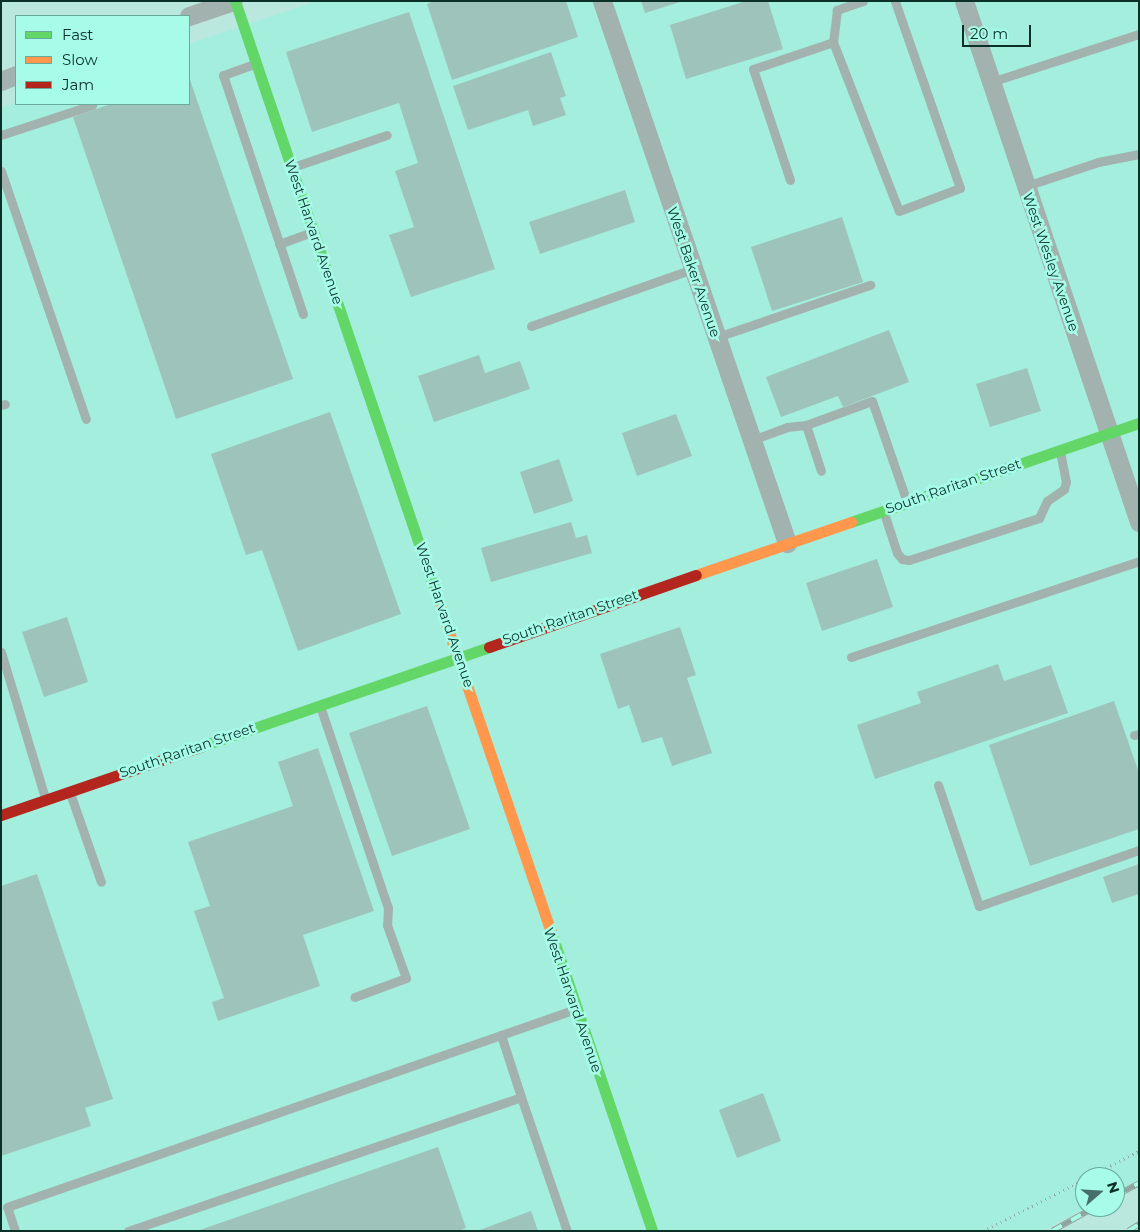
<!DOCTYPE html>
<style>
body{margin:0}
#map{position:relative;width:1140px;height:1232px;overflow:hidden;background:#bbe8de;font-family:Montserrat,sans-serif}
div>[style]{position:absolute}
[style*='--x']{left:calc(var(--x)*1px);top:calc(var(--y)*1px);width:calc(var(--w)*1px);rotate:calc(var(--a)*1deg)}
.built>*{inset:0;background:#a4eedd}
.building>*{inset:0;background:#9ec3ba}
.path>*{height:3px;margin-top:-1.5px;transform-origin:0;background:repeating-linear-gradient(90deg,#96aba6 0 1px,transparent 0 5px)}
.lane>*{height:9px;margin:-4.5px;padding:0 4.5px;transform-origin:4.5px;border-radius:4.5px;background:#a2b3af}
.street>*{height:19px;margin:-9.5px;padding:0 9.5px;transform-origin:9.5px;border-radius:9.5px;background:#a2b3af}
.fast>*{height:11px;margin:-5.5px;padding:0 5.5px;transform-origin:5.5px;border-radius:5.5px;background:#63d668}
.slow>*{height:11px;margin:-5.5px;padding:0 5.5px;transform-origin:5.5px;border-radius:5.5px;background:#ff974d}
.jam>*{height:11px;margin:-5.5px;padding:0 5.5px;transform-origin:5.5px;border-radius:5.5px;background:#b3261e}
.rail>*{height:5.5px;margin-top:-2.75px;transform-origin:0;background:repeating-linear-gradient(90deg,#a7fce8 0 11px,#90a49f 0 22px);box-sizing:border-box;border-block:1px solid #90a49f}
span{translate:-50% -50%;white-space:nowrap;text-align:center;line-height:1.15;-webkit-text-stroke:5px #a7fce8;paint-order:stroke}
.street-label{font-size:14px;color:#0a3028}
.frame{position:absolute;inset:0;border:2px solid #0a3028;pointer-events:none}
.legend{position:absolute;left:15px;top:15px;width:175px;height:90px;box-sizing:border-box;background:#a7fce8;border:1px solid #68aa9b;margin:0;padding:6px 9px;list-style:none;font-size:15px;color:#0a3028}
.legend li{display:flex;align-items:center;gap:10px;height:25px}
.legend b{width:25px;border:1px solid #68aa9b}
.north{position:absolute;left:1075px;top:1167px;width:50px;height:50px;box-sizing:border-box;background:#a7fce8;border:1px solid #68aa9b;border-radius:50%;rotate:71deg;font-size:14px;font-weight:700;line-height:20px;text-align:center;color:#0a3028}
.north::after{content:'';display:block;margin:auto;width:18px;height:22px;background:#487068;clip-path:polygon(50% 0,100% 100%,50% 72%,0 100%)}
.scale{position:absolute;left:962px;top:25px;width:69px;height:22px;box-sizing:border-box;border:2px solid #0a3028;border-top:0;padding-left:6px;font-size:15px;line-height:18px;white-space:nowrap;color:#0a3028;-webkit-text-stroke:4px #a7fce8;paint-order:stroke}
</style>
<div id="map">
<div class="built">
<div style="clip-path:polygon(316px 1px,1139px 1px,1139px 1180px,1115px 1193px,1115px 1177px,1085px 1177px,1085px 1207px,1088px 1207px,1042px 1231px,1px 1231px,1px 108px,16px 103px,189px 104px,189px 44px)"></div>
</div>
<div class="building">
<div style="clip-path:polygon(434px 1px,566px 1px,578px 37px,452px 80px,427px 4px)"></div>
<div style="clip-path:polygon(641px 1px,680px 1px,680px 2px,645px 13px)"></div>
<div style="clip-path:polygon(746px 1px,768px 1px,783px 49px,686px 79px,670px 25px)"></div>
<div style="clip-path:polygon(409px 12px,495px 269px,411px 297px,389px 235px,414px 227px,395px 171px,418px 163px,399px 103px,312px 132px,286px 52px)"></div>
<div style="clip-path:polygon(551px 52px,566px 96px,560px 98px,566px 115px,533px 126px,528px 110px,468px 130px,453px 86px)"></div>
<div style="clip-path:polygon(189px 77px,293px 379px,176px 419px,73px 117px,111px 104px,189px 104px)"></div>
<div style="clip-path:polygon(625px 190px,635px 222px,540px 254px,529px 222px)"></div>
<div style="clip-path:polygon(842px 217px,863px 282px,772px 311px,751px 247px)"></div>
<div style="clip-path:polygon(889px 330px,909px 382px,843px 407px,838px 396px,781px 417px,766px 377px)"></div>
<div style="clip-path:polygon(479px 355px,485px 373px,520px 361px,530px 389px,434px 422px,418px 376px)"></div>
<div style="clip-path:polygon(1027px 368px,1041px 411px,990px 427px,976px 384px)"></div>
<div style="clip-path:polygon(330px 412px,401px 614px,298px 651px,262px 550px,246px 555px,211px 454px)"></div>
<div style="clip-path:polygon(676px 414px,692px 456px,637px 476px,622px 433px)"></div>
<div style="clip-path:polygon(559px 459px,573px 501px,534px 514px,520px 472px)"></div>
<div style="clip-path:polygon(571px 522px,576px 538px,587px 535px,592px 553px,491px 582px,481px 548px)"></div>
<div style="clip-path:polygon(877px 559px,893px 607px,822px 631px,806px 583px)"></div>
<div style="clip-path:polygon(67px 617px,88px 682px,44px 697px,22px 632px)"></div>
<div style="clip-path:polygon(680px 627px,696px 675px,687px 678px,712px 753px,672px 766px,662px 737px,642px 743px,629px 705px,618px 709px,600px 654px)"></div>
<div style="clip-path:polygon(998px 664px,1004px 681px,1051px 665px,1068px 713px,875px 779px,857px 725px,921px 703px,917px 692px)"></div>
<div style="clip-path:polygon(1114px 701px,1139px 773px,1139px 829px,1030px 866px,989px 745px)"></div>
<div style="clip-path:polygon(427px 706px,470px 829px,392px 856px,349px 733px)"></div>
<div style="clip-path:polygon(318px 748px,374px 911px,303px 935px,320px 986px,218px 1021px,212px 1002px,224px 998px,194px 911px,210px 906px,188px 842px,293px 806px,278px 762px)"></div>
<div style="clip-path:polygon(1139px 864px,1139px 894px,1112px 903px,1103px 877px)"></div>
<div style="clip-path:polygon(37px 874px,113px 1099px,85px 1108px,91px 1126px,1px 1156px,1px 886px)"></div>
<div style="clip-path:polygon(763px 1093px,781px 1141px,737px 1158px,719px 1110px)"></div>
<div style="clip-path:polygon(438px 1147px,466px 1228px,458px 1231px,197px 1231px)"></div>
<div style="clip-path:polygon(531px 1211px,538px 1231px,477px 1231px)"></div>
</div>
<div class="path">
<div style="--x:1088;--y:1177;--w:57;--a:-27"></div>
<div style="--x:983;--y:1231;--w:114;--a:-27"></div>
</div>
<div class="lane">
<div style="--x:863;--y:1;--w:28;--a:161"></div>
<div style="--x:837;--y:10;--w:32;--a:97"></div>
<div style="--x:833;--y:42;--w:181;--a:68.7"></div>
<div style="--x:899;--y:211;--w:65;--a:-20.7"></div>
<div style="--x:960;--y:188;--w:198;--a:-109.2"></div>
<div style="--x:254;--y:64;--w:33;--a:160"></div>
<div style="--x:223;--y:75;--w:252;--a:71.5"></div>
<div style="--x:991;--y:82;--w:156;--a:-18"></div>
<div style="--x:1;--y:135;--w:96;--a:-18.2"></div>
<div style="--x:293;--y:167;--w:99;--a:-18.8"></div>
<div style="--x:1;--y:171;--w:262;--a:71.1"></div>
<div style="--x:790;--y:180;--w:117;--a:-108.4"></div>
<div style="--x:753;--y:69;--w:84;--a:-18.6"></div>
<div style="--x:1026;--y:186;--w:76;--a:-18.4"></div>
<div style="--x:1098;--y:162;--w:42;--a:-11"></div>
<div style="--x:279;--y:244;--w:35;--a:-20"></div>
<div style="--x:531;--y:326;--w:172;--a:-19.4"></div>
<div style="--x:717;--y:337;--w:162;--a:-18.8"></div>
<div style="--x:1;--y:405;--w:4;--a:-14"></div>
<div style="--x:806;--y:425;--w:48;--a:71.9"></div>
<div style="--x:752;--y:440;--w:37;--a:-20"></div>
<div style="--x:787;--y:427;--w:19;--a:-6"></div>
<div style="--x:806;--y:425;--w:70;--a:-20"></div>
<div style="--x:872;--y:401;--w:107;--a:70.9"></div>
<div style="--x:884;--y:513;--w:42;--a:72"></div>
<div style="--x:897;--y:553;--w:8;--a:50"></div>
<div style="--x:902;--y:559;--w:7;--a:8"></div>
<div style="--x:909;--y:560;--w:137;--a:-17.9"></div>
<div style="--x:1039;--y:518;--w:19;--a:-65"></div>
<div style="--x:1047;--y:501;--w:21;--a:-35"></div>
<div style="--x:1064;--y:489;--w:7;--a:-74"></div>
<div style="--x:1066;--y:482;--w:31;--a:-101"></div>
<div style="--x:1;--y:652;--w:152;--a:73.2"></div>
<div style="--x:851;--y:657;--w:304;--a:-18.4"></div>
<div style="--x:320;--y:706;--w:213;--a:71.4"></div>
<div style="--x:388;--y:908;--w:17;--a:93"></div>
<div style="--x:387;--y:925;--w:56;--a:70.3"></div>
<div style="--x:406;--y:978;--w:55;--a:159.9"></div>
<div style="--x:1134;--y:735;--w:5;--a:-11"></div>
<div style="--x:938;--y:785;--w:128;--a:71.3"></div>
<div style="--x:979;--y:906;--w:170;--a:-19.3"></div>
<div style="--x:70;--y:793;--w:94;--a:70.8"></div>
<div style="--x:501;--y:1035;--w:65;--a:72.1"></div>
<div style="--x:15;--y:1231;--w:25;--a:-108"></div>
<div style="--x:7;--y:1207;--w:602;--a:-19.19"></div>
<div style="--x:128;--y:1231;--w:415;--a:-18.8"></div>
<div style="--x:521;--y:1097;--w:142;--a:71.1"></div>
</div>
<div class="street">
<div style="--x:602;--y:1;--w:573;--a:71.15"></div>
<div style="--x:964;--y:1;--w:550;--a:71.43"></div>
<div style="--x:189;--y:16;--w:46;--a:-18.8"></div>
<div style="--x:1;--y:81;--w:16;--a:-22"></div>
</div>
<div class="fast">
<div style="--x:235;--y:1;--w:639;--a:71.28"></div>
<div style="--x:851;--y:522;--w:305;--a:-19"></div>
<div style="--x:202;--y:746;--w:304;--a:-19"></div>
<div style="--x:551;--y:932;--w:316;--a:71.3"></div>
</div>
<div class="slow">
<div style="--x:696;--y:575;--w:164;--a:-18.9"></div>
<div style="--x:440;--y:606;--w:344;--a:71.2"></div>
</div>
<div class="jam">
<div style="--x:489;--y:647;--w:219;--a:-19.2"></div>
<div style="--x:1;--y:815;--w:213;--a:-18.9"></div>
</div>
<div class="rail">
<div style="--x:1115;--y:1196;--w:27;--a:-28"></div>
<div style="--x:1052;--y:1231;--w:49;--a:-29.2"></div>
<div style="--x:1128;--y:1231;--w:13;--a:-32"></div>
</div>
<div class="street-label">
<span style="left:314px;top:232px;rotate:71deg">West Harvard Avenue</span>
<span style="left:1051px;top:262px;rotate:71deg">West Wesley Avenue</span>
<span style="left:694px;top:272px;rotate:71deg">West Baker Avenue</span>
<span style="left:953px;top:486px;rotate:-19deg">South Raritan Street</span>
<span style="left:445px;top:615px;rotate:71deg">West Harvard Avenue</span>
<span style="left:570px;top:617px;rotate:-19deg">South Raritan Street</span>
<span style="left:187px;top:750px;rotate:-19deg">South Raritan Street</span>
<span style="left:573px;top:1000px;rotate:71deg">West Harvard Avenue</span>
</div>
<div class="frame"></div>
<ul class="legend">
<li><b style="height:6px;background:#63d668"></b>Fast</li>
<li><b style="height:6px;background:#ff974d"></b>Slow</li>
<li><b style="height:6px;background:#b3261e"></b>Jam</li>
</ul>
<div class="north">N</div>
<div class="scale">20 m</div>
</div>
